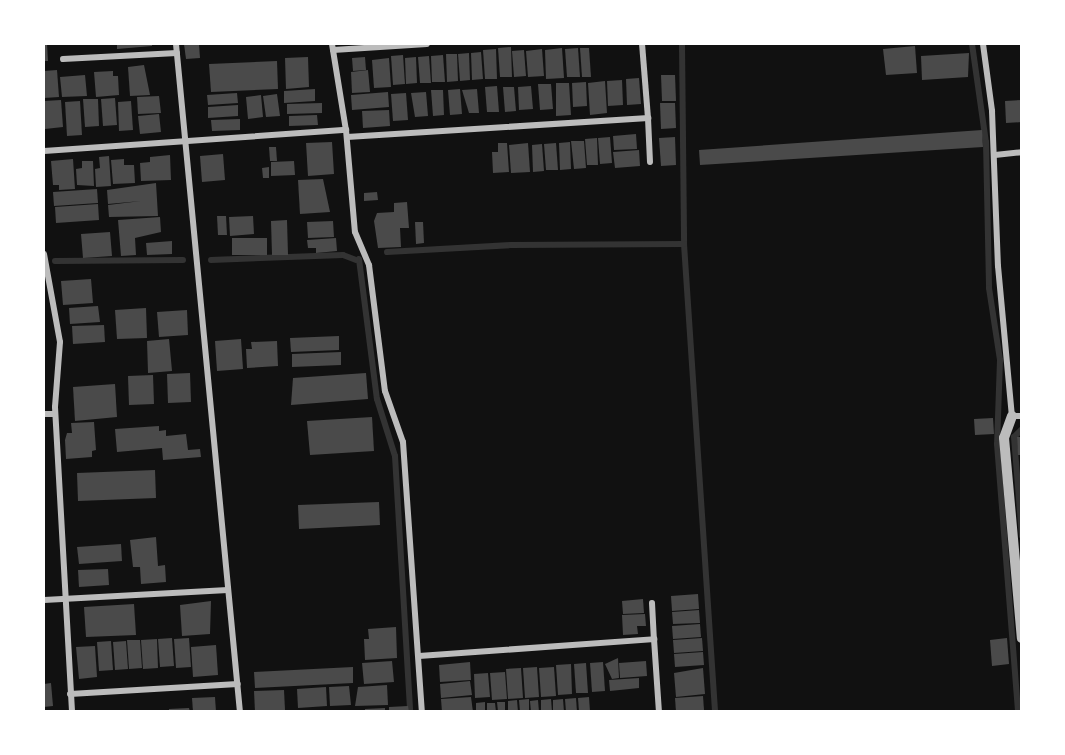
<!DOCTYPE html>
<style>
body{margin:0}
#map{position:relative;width:1065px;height:755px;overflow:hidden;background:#111;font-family:"IBM Plex Sans",sans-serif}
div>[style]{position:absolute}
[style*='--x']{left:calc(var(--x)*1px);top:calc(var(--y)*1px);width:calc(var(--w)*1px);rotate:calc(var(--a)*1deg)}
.stream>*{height:6px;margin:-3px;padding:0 3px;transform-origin:3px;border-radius:3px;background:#333}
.building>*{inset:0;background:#4a4a4a}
.minor>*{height:6px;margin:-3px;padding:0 3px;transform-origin:3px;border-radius:3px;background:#bcbcbc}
.tertiary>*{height:10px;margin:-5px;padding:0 5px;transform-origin:5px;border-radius:5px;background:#bcbcbc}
span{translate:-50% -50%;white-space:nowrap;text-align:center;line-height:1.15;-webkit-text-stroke:4.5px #fff;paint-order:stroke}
.frame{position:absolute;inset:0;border:45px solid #fff;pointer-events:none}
</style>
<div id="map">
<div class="stream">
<div style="--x:682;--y:44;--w:200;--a:89.4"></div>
<div style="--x:684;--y:244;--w:469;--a:86.2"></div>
<div style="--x:972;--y:44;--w:99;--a:81.9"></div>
<div style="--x:986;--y:142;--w:146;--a:88.8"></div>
<div style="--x:989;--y:288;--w:73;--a:81.3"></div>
<div style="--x:1000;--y:360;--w:84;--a:92"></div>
<div style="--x:997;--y:444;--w:269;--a:85.5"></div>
<div style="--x:387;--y:252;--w:124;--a:-3.2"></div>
<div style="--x:511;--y:245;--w:173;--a:-0.3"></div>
<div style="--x:359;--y:259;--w:141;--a:82.7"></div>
<div style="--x:377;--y:399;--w:60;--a:72.5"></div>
<div style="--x:395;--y:456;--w:256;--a:86.6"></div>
<div style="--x:211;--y:260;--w:132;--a:-2.2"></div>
<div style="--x:343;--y:255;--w:14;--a:21"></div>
<div style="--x:55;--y:261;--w:128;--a:-0.4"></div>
<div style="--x:1022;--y:429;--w:11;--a:135"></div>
<div style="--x:1014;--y:437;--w:99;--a:85.4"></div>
</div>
<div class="building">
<div style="clip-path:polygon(44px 44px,47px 44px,48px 61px,44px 61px)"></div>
<div style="clip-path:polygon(117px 44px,152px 44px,152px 46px,117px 49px)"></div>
<div style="clip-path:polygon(184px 44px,199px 44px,200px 58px,186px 59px)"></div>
<div style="clip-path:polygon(915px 46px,917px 73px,886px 75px,883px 49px)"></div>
<div style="clip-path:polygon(511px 47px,512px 77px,500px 77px,498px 48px)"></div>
<div style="clip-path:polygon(562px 48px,564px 78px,546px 79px,545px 50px)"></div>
<div style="clip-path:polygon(578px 48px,580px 77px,567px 77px,565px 49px)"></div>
<div style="clip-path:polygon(580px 48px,589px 48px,591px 77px,582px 77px)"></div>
<div style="clip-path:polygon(496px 49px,497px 79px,485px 79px,483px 50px)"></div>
<div style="clip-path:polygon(542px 49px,544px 76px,528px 77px,526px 51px)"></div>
<div style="clip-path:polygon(524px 50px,526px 76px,514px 77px,512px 51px)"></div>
<div style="clip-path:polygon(481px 52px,483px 79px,472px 80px,471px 53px)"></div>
<div style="clip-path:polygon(469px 53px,470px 80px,460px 81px,458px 54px)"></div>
<div style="clip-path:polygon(969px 53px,968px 77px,922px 80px,921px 56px)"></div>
<div style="clip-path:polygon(446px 54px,457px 54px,458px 81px,447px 82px)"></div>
<div style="clip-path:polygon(403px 55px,405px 84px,393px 85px,391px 56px)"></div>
<div style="clip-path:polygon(443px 55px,445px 82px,432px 82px,431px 56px)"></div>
<div style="clip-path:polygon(429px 56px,431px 83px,420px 83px,418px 57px)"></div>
<div style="clip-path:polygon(308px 57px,309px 87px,286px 89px,285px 58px)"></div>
<div style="clip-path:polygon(365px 57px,366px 70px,353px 71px,352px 58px)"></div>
<div style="clip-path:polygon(416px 57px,417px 83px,406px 84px,405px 58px)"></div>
<div style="clip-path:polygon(389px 58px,391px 87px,374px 88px,372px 60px)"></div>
<div style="clip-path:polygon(277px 61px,278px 89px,211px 92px,209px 64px)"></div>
<div style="clip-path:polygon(144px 65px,150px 95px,130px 96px,128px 67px)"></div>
<div style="clip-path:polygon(57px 70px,59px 97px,44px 98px,44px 71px)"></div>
<div style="clip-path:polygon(368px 70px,370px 92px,352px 93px,351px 72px)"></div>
<div style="clip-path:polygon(113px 71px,113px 76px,118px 76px,119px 95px,96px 97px,94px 72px)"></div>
<div style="clip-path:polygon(85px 75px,87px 96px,62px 97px,60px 77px)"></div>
<div style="clip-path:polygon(661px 75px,675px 75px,676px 101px,662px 101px)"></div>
<div style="clip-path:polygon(639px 78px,641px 104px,627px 105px,626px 79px)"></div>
<div style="clip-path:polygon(622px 80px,623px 105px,608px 106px,607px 81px)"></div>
<div style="clip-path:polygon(605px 81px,607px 113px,590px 115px,588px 83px)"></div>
<div style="clip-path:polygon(586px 82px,587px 106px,573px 107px,572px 83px)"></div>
<div style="clip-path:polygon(556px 83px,569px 83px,571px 115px,556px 116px)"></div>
<div style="clip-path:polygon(538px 84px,551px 84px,553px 109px,540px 110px)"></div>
<div style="clip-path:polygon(497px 86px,499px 112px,487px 112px,485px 87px)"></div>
<div style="clip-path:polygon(531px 86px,533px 109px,519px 110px,518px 87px)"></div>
<div style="clip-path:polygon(503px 87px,514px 87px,516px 111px,505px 112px)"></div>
<div style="clip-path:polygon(315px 89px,315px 101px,284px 103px,284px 91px)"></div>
<div style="clip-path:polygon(460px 89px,462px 114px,450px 115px,448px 90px)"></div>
<div style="clip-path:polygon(477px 89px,479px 113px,469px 113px,462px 90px)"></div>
<div style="clip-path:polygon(431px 90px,443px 90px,444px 115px,433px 116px)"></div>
<div style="clip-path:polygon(388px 92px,389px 107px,352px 110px,351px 95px)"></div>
<div style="clip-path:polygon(426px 92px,428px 116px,415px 117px,411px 93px)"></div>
<div style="clip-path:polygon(237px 93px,238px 103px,208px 105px,207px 95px)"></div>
<div style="clip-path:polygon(406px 93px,408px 120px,393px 121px,391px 94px)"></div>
<div style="clip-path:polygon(277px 94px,280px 116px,266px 117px,263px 96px)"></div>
<div style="clip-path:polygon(261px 95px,263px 117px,248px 119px,246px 97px)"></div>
<div style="clip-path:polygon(159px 96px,161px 113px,138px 114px,137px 97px)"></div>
<div style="clip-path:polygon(115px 98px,117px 125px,103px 126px,101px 99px)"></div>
<div style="clip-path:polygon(83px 99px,98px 99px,99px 126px,85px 127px)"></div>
<div style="clip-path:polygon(61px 100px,63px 127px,45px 129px,44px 101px)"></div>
<div style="clip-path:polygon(1022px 100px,1022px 122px,1006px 123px,1005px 101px)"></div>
<div style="clip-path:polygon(80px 101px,82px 135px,67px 136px,65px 102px)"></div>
<div style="clip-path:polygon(131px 101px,133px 130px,119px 131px,118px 102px)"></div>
<div style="clip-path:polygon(322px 103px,322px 113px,287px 114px,287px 104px)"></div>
<div style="clip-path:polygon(660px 103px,675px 103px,676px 128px,661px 129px)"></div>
<div style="clip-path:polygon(238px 105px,238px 116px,208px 118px,208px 107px)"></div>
<div style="clip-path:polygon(389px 110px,390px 126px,363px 128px,362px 111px)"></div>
<div style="clip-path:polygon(159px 114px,161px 132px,140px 134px,138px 116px)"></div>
<div style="clip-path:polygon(317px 115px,318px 125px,289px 126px,289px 116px)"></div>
<div style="clip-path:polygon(240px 119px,240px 130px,212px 131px,211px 120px)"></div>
<div style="clip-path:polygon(982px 130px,983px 147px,700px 165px,699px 150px)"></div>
<div style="clip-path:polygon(636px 134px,637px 149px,614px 150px,613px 136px)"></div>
<div style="clip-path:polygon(610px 137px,612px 163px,600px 164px,598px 138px)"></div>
<div style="clip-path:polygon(675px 137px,676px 165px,661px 166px,659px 138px)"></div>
<div style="clip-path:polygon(597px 138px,598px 165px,587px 165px,585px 139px)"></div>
<div style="clip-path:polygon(571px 141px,584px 141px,586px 168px,574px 169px)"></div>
<div style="clip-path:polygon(332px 142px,334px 174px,308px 176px,306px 143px)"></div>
<div style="clip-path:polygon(570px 142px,571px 169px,560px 170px,559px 143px)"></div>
<div style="clip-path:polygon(498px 143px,507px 143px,509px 172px,493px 173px,492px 152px,498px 152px)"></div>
<div style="clip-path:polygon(528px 143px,530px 172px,511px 173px,509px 145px)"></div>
<div style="clip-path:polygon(556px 143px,558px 170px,546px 170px,544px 144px)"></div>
<div style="clip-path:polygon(542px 144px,544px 171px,533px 172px,532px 145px)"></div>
<div style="clip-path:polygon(269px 147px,276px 147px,277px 161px,270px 161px)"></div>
<div style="clip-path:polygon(639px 150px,640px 166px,615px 168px,613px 152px)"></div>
<div style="clip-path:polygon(223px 154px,225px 180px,202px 182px,200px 156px)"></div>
<div style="clip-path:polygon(170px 155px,171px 180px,141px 181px,140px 163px,150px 162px,150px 157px)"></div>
<div style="clip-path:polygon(109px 156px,111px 186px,96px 187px,95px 169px,100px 168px,99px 157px)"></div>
<div style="clip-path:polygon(73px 159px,75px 189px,59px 190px,59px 185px,53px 185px,51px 161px)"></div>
<div style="clip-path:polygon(124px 159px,124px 165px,134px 165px,135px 183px,113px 184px,111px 160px)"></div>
<div style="clip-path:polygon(82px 161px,93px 161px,94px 186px,77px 185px,76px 169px,82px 168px)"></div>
<div style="clip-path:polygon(294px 161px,295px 175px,271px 176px,271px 162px)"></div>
<div style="clip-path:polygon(269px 167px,269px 178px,263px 178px,262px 168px)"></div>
<div style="clip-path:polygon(323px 179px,330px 212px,300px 214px,298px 180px)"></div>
<div style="clip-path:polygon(156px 183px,158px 216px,109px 217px,108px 205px,141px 201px,108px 204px,107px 190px)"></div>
<div style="clip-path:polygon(97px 189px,98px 203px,54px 206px,53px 192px)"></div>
<div style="clip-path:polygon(377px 192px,378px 200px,364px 201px,364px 193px)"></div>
<div style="clip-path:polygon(407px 202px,409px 228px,400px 228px,401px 247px,378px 248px,374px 221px,377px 213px,394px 212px,394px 203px)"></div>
<div style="clip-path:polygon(98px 204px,99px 220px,56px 223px,55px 207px)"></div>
<div style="clip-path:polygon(217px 216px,226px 216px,227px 235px,218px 235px)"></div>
<div style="clip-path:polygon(253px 216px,254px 234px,230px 236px,229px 217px)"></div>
<div style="clip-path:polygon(160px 217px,161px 232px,135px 238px,136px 255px,121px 256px,118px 220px)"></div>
<div style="clip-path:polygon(287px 220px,288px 255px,272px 255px,271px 221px)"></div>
<div style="clip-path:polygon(333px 221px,334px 237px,308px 238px,307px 222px)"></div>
<div style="clip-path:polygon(415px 222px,423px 222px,424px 243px,416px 244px)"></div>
<div style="clip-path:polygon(110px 232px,112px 256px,83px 258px,81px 234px)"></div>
<div style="clip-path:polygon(232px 238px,267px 238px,267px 255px,232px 255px)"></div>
<div style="clip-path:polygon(336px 238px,337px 251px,316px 253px,316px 248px,308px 248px,307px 240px)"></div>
<div style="clip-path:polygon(172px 241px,172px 254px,147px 255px,146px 243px)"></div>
<div style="clip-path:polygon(91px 279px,93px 303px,63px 305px,61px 281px)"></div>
<div style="clip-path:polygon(98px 306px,100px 322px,70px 324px,69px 308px)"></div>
<div style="clip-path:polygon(146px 308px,147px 338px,117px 339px,115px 310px)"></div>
<div style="clip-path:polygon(187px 310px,188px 335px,159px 337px,157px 312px)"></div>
<div style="clip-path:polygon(104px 325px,105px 342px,73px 344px,72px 326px)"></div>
<div style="clip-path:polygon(339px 336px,339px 350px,291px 352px,290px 338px)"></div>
<div style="clip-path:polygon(169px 339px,172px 371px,148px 373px,147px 341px)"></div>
<div style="clip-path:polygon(241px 339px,243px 369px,217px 371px,215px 341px)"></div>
<div style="clip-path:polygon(277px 341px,278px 366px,247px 368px,246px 349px,252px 349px,251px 342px)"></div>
<div style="clip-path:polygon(341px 352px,341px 365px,292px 367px,292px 354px)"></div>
<div style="clip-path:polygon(190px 373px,191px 402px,168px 403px,167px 374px)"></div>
<div style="clip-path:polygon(366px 373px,368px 399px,291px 405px,293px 378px)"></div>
<div style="clip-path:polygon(153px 375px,154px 404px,129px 405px,128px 376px)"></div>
<div style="clip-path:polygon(115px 384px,117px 417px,75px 421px,73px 387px)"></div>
<div style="clip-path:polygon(372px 417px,374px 451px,310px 455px,307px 421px)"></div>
<div style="clip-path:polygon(993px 418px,994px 434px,975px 435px,974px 419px)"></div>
<div style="clip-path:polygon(94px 422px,96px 450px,92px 451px,92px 457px,66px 459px,65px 440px,67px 433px,72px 433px,71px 423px)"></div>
<div style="clip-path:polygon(159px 426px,159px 431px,166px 430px,166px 436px,186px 434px,188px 450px,200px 449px,201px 457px,163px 460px,162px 448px,117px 452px,115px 429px)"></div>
<div style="clip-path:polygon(1017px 437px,1022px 437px,1022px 455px,1018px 455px)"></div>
<div style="clip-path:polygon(155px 470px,156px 498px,78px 501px,77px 473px)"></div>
<div style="clip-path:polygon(379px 502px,380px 525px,299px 529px,298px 505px)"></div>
<div style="clip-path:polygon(156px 537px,158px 566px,165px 565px,166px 582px,141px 584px,140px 567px,133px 567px,130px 540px)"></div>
<div style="clip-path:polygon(121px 544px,122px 561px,79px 564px,77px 547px)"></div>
<div style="clip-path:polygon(108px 569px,109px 585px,79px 587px,78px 570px)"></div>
<div style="clip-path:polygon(698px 594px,699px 609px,672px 611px,671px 596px)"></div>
<div style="clip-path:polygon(643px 599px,644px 613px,623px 614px,622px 601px)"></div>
<div style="clip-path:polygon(211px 601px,210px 634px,182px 636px,180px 605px)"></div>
<div style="clip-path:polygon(134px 604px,136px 635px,86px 637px,84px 607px)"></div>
<div style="clip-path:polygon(699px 610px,700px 623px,673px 624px,672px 612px)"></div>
<div style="clip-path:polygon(645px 614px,646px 626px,637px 626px,638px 634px,623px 635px,622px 615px)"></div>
<div style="clip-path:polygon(700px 624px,701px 637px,673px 639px,672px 626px)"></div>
<div style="clip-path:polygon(396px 627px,397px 658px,365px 660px,364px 639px,369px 639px,368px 629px)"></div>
<div style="clip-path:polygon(172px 638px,174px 666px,160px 667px,158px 639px)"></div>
<div style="clip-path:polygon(189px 638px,191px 667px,176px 668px,174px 639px)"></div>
<div style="clip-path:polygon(702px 638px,703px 651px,674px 653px,673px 640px)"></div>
<div style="clip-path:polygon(1007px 638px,1009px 664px,992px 666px,990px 640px)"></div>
<div style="clip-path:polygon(157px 639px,158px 668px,143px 669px,141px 640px)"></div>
<div style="clip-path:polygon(127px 640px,140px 640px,142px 668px,129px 669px)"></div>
<div style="clip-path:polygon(111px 641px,113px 670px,99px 671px,97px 642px)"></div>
<div style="clip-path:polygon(126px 641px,128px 669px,115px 670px,113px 642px)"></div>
<div style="clip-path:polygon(216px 645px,218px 675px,193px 677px,191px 647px)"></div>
<div style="clip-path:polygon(95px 646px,97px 677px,79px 679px,76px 647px)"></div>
<div style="clip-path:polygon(703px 652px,704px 665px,675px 667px,674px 654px)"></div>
<div style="clip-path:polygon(618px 658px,619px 678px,612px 679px,605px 664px)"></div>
<div style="clip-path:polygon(392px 661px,394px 682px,364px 684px,362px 663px)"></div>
<div style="clip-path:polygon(646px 661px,647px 676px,620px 678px,619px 663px)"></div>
<div style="clip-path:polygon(470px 662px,471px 680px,440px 682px,439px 665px)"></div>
<div style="clip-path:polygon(603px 662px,605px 691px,592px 692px,590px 663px)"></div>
<div style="clip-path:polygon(586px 663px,588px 693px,576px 693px,574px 664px)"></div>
<div style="clip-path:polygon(571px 664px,572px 694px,558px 695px,556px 665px)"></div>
<div style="clip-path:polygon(353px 667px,353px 683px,255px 688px,254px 672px)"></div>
<div style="clip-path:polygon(537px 667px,539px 697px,525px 698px,523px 668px)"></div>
<div style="clip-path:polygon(554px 667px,556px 696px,541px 697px,539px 668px)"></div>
<div style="clip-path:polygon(521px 668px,523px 698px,508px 699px,506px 669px)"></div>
<div style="clip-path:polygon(703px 668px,705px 694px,676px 697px,674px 673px)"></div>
<div style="clip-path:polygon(505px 672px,507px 699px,492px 700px,490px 673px)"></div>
<div style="clip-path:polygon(488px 673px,490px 697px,475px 698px,474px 674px)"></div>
<div style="clip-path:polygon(639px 678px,639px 688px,610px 691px,609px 680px)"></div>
<div style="clip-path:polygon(470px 681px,472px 695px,441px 698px,440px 684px)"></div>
<div style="clip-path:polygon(51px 683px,53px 706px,44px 707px,44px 684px)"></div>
<div style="clip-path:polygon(387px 685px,388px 705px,355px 706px,358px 687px)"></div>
<div style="clip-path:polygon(349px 686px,351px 705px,330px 706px,329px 687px)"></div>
<div style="clip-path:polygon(326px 687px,327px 706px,298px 708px,297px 689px)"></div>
<div style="clip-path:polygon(284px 690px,285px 710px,255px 712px,254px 691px)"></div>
<div style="clip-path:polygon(703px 696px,704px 710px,676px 712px,675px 698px)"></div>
<div style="clip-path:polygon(215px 697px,216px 712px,193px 712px,192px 698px)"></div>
<div style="clip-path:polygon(471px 697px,473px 712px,442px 712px,441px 699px)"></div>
<div style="clip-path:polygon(589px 697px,590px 712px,579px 712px,578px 698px)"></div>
<div style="clip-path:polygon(576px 698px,577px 712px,566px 712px,565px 699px)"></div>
<div style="clip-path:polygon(529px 699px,529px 712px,520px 712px,519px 700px)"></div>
<div style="clip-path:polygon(551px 699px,552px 712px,541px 712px,541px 700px)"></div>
<div style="clip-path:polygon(563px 699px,564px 712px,553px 712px,553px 700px)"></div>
<div style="clip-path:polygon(517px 700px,518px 712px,508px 712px,508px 701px)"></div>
<div style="clip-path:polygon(538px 700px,539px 712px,531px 712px,530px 701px)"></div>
<div style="clip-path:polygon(485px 702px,485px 712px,476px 712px,476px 703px)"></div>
<div style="clip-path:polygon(497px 702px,505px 702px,505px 712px,498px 712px)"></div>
<div style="clip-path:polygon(487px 703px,495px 703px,496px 712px,487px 712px)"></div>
<div style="clip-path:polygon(408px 706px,409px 712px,389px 712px,389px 707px)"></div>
<div style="clip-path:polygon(189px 708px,190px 712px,169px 712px,169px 709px)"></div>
<div style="clip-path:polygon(385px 708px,385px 712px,365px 712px,365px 709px)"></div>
</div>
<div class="minor">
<div style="--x:176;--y:44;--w:671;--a:84.53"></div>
<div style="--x:332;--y:44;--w:87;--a:80.8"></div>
<div style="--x:346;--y:130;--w:102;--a:85"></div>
<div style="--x:355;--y:232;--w:36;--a:67"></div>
<div style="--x:369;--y:265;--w:127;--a:82.8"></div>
<div style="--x:385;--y:391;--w:54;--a:70.6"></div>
<div style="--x:403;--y:442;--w:271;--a:86"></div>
<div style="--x:983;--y:44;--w:68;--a:82.3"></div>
<div style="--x:992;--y:111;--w:155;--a:87.8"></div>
<div style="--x:998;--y:266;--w:151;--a:84.7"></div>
<div style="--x:1012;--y:416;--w:10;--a:0"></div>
<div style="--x:333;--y:50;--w:94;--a:-3.7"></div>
<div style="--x:63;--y:59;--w:114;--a:-3"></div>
<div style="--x:648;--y:118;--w:44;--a:87.4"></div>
<div style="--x:347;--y:137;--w:302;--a:-3.6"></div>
<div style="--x:648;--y:118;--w:74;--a:-94.6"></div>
<div style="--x:44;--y:151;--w:303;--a:-4"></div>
<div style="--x:995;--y:155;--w:27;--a:-6"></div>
<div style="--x:44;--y:254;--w:89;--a:79.7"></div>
<div style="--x:60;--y:342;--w:65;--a:94.4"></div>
<div style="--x:55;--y:407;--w:305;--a:86.8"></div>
<div style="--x:44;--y:414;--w:11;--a:0"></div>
<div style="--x:44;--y:600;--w:184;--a:-3.1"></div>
<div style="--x:652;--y:603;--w:36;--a:87"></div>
<div style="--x:419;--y:656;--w:236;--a:-4.1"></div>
<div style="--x:654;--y:639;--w:73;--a:86.1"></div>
<div style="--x:70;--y:694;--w:168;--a:-3.4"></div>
</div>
<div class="tertiary">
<div style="--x:1012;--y:416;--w:23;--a:110"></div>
<div style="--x:1004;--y:438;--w:201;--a:84.9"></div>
</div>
<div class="frame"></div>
</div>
